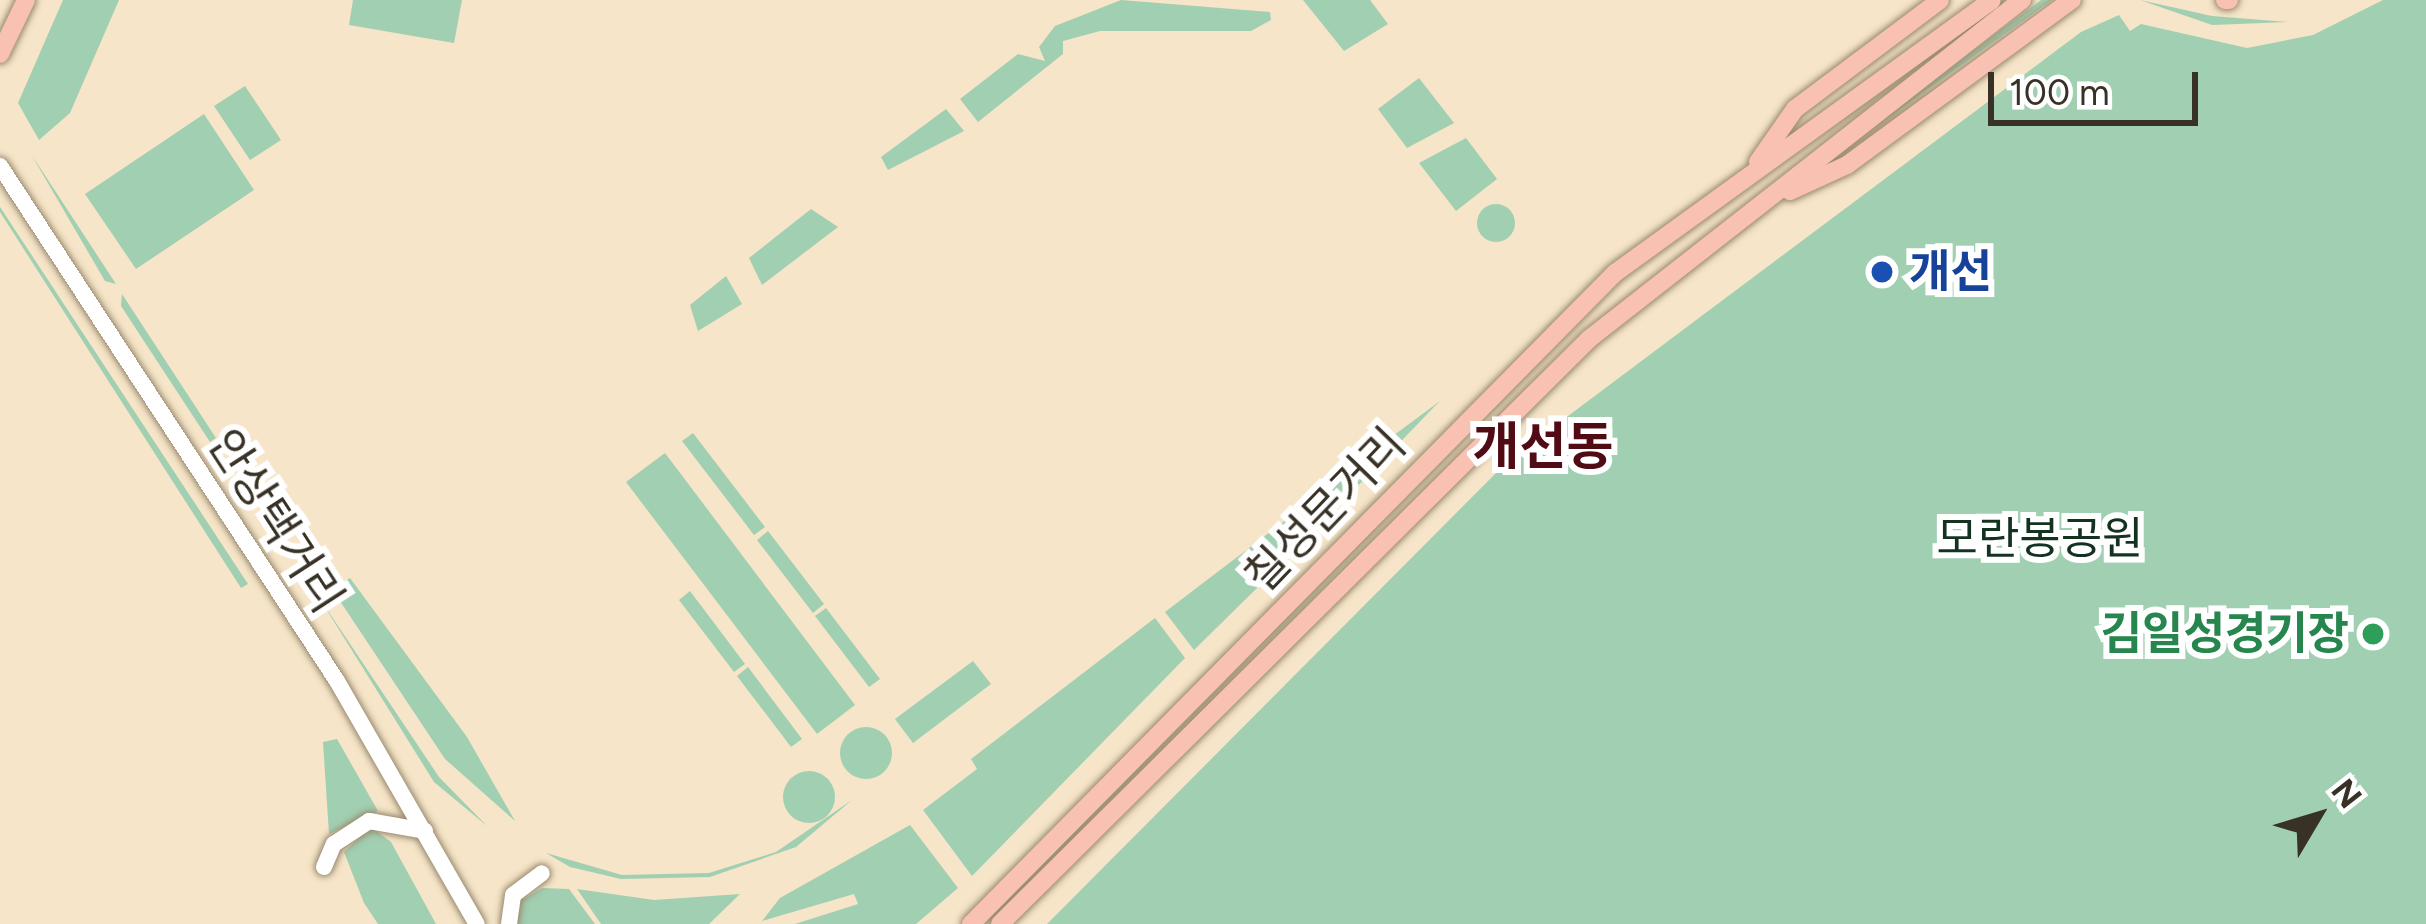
<!DOCTYPE html>
<meta charset="utf-8">
<style>
body{margin:0}
#map{position:relative;width:2426px;height:924px;overflow:hidden;background:#f6e5c8;font-family:Figtree,"Noto Sans KR",sans-serif}
div>[style]{position:absolute}
[style*='--x']{left:calc(var(--x)*1px);top:calc(var(--y)*1px);width:calc(var(--w)*1px);rotate:calc(var(--a)*1deg)}
.green>*{inset:0;background:#a1cfb1}
.round{border-radius:50%}
.roads{filter:drop-shadow(0 0 3px #998a6f) drop-shadow(0 0 3px #998a6f)}
.secondary>*{height:16px;margin:-8px;padding:0 8px;transform-origin:8px;border-radius:8px;background:#fff}
.primary>*{height:18px;margin:-9px;padding:0 9px;transform-origin:9px;border-radius:9px;background:#f8c1b1}
.dots>*{width:33px;height:33px;translate:-50% -50%;box-sizing:border-box;border:6px solid #fff;border-radius:50%}
span{translate:-50% -50%;white-space:nowrap;text-align:center;line-height:1.15;-webkit-text-stroke:12px #fff;paint-order:stroke}
.transit-label{font-size:45px;color:#164399;font-weight:700}
.left{translate:0 -50%;text-align:left}
.street-label{font-size:45px;color:#383126}
.park-label{font-size:45px;color:#133220}
.leisure-label{font-size:45px;color:#27864d;font-weight:700}
.right{translate:-100% -50%;text-align:right}
.quarter-label{font-size:51px;color:#510b15;font-weight:700}
.north{position:absolute;left:2258px;top:756px;width:120px;height:120px;-webkit-text-stroke:9px #fff;paint-order:stroke;rotate:52deg;font-size:33px;font-weight:700;line-height:48px;text-align:center;color:#383126}
.north::after{content:'';display:block;margin:auto;width:42px;height:54px;background:#383126;clip-path:polygon(50% 0,100% 100%,50% 72%,0 100%)}
.scale{position:absolute;left:1988px;top:72px;width:210px;height:54px;box-sizing:border-box;border:6px solid #383126;border-top:0;padding-left:15px;font-size:36px;line-height:42px;white-space:nowrap;color:#383126;-webkit-text-stroke:9px #fff;paint-order:stroke}
</style>
<div id="map">
<div class="green">
<div style="clip-path:polygon(63px 0,119px 0,70px 113px,39px 140px,18px 103px)"></div>
<div style="clip-path:polygon(353px 0,462px 0,454px 43px,349px 25px)"></div>
<div style="clip-path:polygon(1121px 0,1270px 12px,1271px 20px,1251px 31px,1100px 31px,1063px 41px,1063px 54px,978px 122px,960px 99px,1018px 54px,1045px 61px,1039px 47px,1055px 26px)"></div>
<div style="clip-path:polygon(1303px 0,1370px 0,1388px 24px,1344px 51px)"></div>
<div style="clip-path:polygon(2041px 0,2052px 0,1836px 155px,1836px 153px)"></div>
<div style="clip-path:polygon(2140px 0,2212px 16px,2288px 22px,2212px 25px)"></div>
<div style="clip-path:polygon(2383px 0,2426px 0,2426px 924px,1047px 924px,1508px 461px,2081px 32px,2119px 15px,2130px 31px,2141px 24px,2247px 48px,2313px 35px)"></div>
<div style="clip-path:polygon(1419px 78px,1454px 123px,1407px 148px,1378px 109px)"></div>
<div style="clip-path:polygon(245px 86px,281px 140px,250px 160px,214px 106px)"></div>
<div style="clip-path:polygon(946px 109px,964px 131px,888px 170px,881px 157px)"></div>
<div style="clip-path:polygon(204px 114px,254px 190px,136px 269px,85px 194px)"></div>
<div style="clip-path:polygon(1466px 138px,1497px 179px,1456px 211px,1419px 163px)"></div>
<div style="clip-path:polygon(31px 154px,116px 284px,105px 281px)"></div>
<div class="round" style="left:1477px;top:204px;width:38px;height:38px"></div>
<div style="clip-path:polygon(0 207px,248px 584px,241px 588px,0 212px)"></div>
<div style="clip-path:polygon(811px 209px,838px 227px,762px 285px,749px 258px)"></div>
<div style="clip-path:polygon(726px 276px,742px 304px,698px 331px,690px 305px)"></div>
<div style="clip-path:polygon(122px 294px,216px 438px,210px 442px,121px 306px)"></div>
<div style="clip-path:polygon(1440px 401px,1435px 406px,1323px 522px,1308px 499px)"></div>
<div style="clip-path:polygon(693px 433px,765px 527px,754px 535px,682px 441px)"></div>
<div style="clip-path:polygon(665px 453px,855px 705px,817px 734px,626px 482px)"></div>
<div style="clip-path:polygon(1295px 513px,1312px 534px,1194px 650px,1165px 612px)"></div>
<div style="clip-path:polygon(768px 531px,824px 604px,813px 613px,757px 540px)"></div>
<div style="clip-path:polygon(350px 578px,467px 737px,515px 821px,445px 759px,332px 589px)"></div>
<div style="clip-path:polygon(690px 591px,745px 664px,734px 672px,679px 600px)"></div>
<div style="clip-path:polygon(318px 596px,439px 777px,487px 826px,434px 782px)"></div>
<div style="clip-path:polygon(826px 608px,880px 679px,869px 687px,815px 616px)"></div>
<div style="clip-path:polygon(1155px 618px,1185px 658px,972px 876px,923px 810px,977px 769px,971px 759px)"></div>
<div style="clip-path:polygon(973px 661px,991px 684px,913px 743px,895px 719px)"></div>
<div style="clip-path:polygon(748px 667px,802px 739px,791px 747px,737px 676px)"></div>
<div class="round" style="left:840px;top:727px;width:52px;height:52px"></div>
<div style="clip-path:polygon(337px 739px,378px 811px,329px 834px,323px 742px)"></div>
<div class="round" style="left:783px;top:771px;width:52px;height:52px"></div>
<div style="clip-path:polygon(852px 800px,796px 847px,710px 877px,621px 879px,570px 867px,546px 853px,622px 875px,709px 873px,776px 852px)"></div>
<div style="clip-path:polygon(910px 825px,958px 888px,916px 924px,795px 924px,858px 904px,854px 894px,762px 921px,780px 898px)"></div>
<div style="clip-path:polygon(371px 827px,391px 842px,436px 924px,378px 924px,364px 903px,344px 852px)"></div>
<div style="clip-path:polygon(542px 888px,569px 889px,595px 924px,518px 924px,517px 903px)"></div>
<div style="clip-path:polygon(577px 889px,654px 900px,740px 894px,709px 924px,601px 924px)"></div>
</div>
<div class="roads">
<div class="secondary">
<div style="--x:0;--y:166;--w:615;--a:56.8"></div>
<div style="--x:337;--y:681;--w:280;--a:60.1"></div>
<div style="--x:324;--y:867;--w:25;--a:-67"></div>
<div style="--x:334;--y:844;--w:42;--a:-33.3"></div>
<div style="--x:369;--y:821;--w:57;--a:10.1"></div>
<div style="--x:509;--y:924;--w:29;--a:-82"></div>
<div style="--x:513;--y:895;--w:36;--a:-37"></div>
</div>
<div class="primary">
<div style="--x:2225;--y:0;--w:4;--a:0"></div>
<div style="--x:0;--y:54;--w:60;--a:-64.3"></div>
<div style="--x:1758;--y:162;--w:65;--a:-55.1"></div>
<div style="--x:1795;--y:109;--w:181;--a:-36.9"></div>
<div style="--x:1790;--y:191;--w:63;--a:-24.5"></div>
<div style="--x:1847;--y:165;--w:279;--a:-36.3"></div>
<div style="--x:971;--y:924;--w:916;--a:-45.31"></div>
<div style="--x:1615;--y:273;--w:465;--a:-35.9"></div>
<div style="--x:1000;--y:924;--w:830;--a:-44.8"></div>
<div style="--x:1589;--y:339;--w:550;--a:-38.06"></div>
</div>
</div>
<div class="dots">
<div style="left:1882px;top:272px;background:#1a4fb4"></div>
<div style="left:2373px;top:634px;background:#2e9e5b"></div>
</div>
<div class="transit-label">
<span class="left" style="left:1909px;top:272px">개선</span>
</div>
<div class="street-label">
<span style="left:1325px;top:510px;rotate:-46deg">칠성문거리</span>
<span style="left:276px;top:521px;rotate:57deg">안상택거리</span>
</div>
<div class="park-label">
<span style="left:2040px;top:539px">모란봉공원</span>
</div>
<div class="leisure-label">
<span class="right" style="left:2349px;top:634px">김일성경기장</span>
</div>
<div class="quarter-label">
<span style="left:1543px;top:447px">개선동</span>
</div>
<div class="north">N</div>
<div class="scale">100 m</div>
</div>
